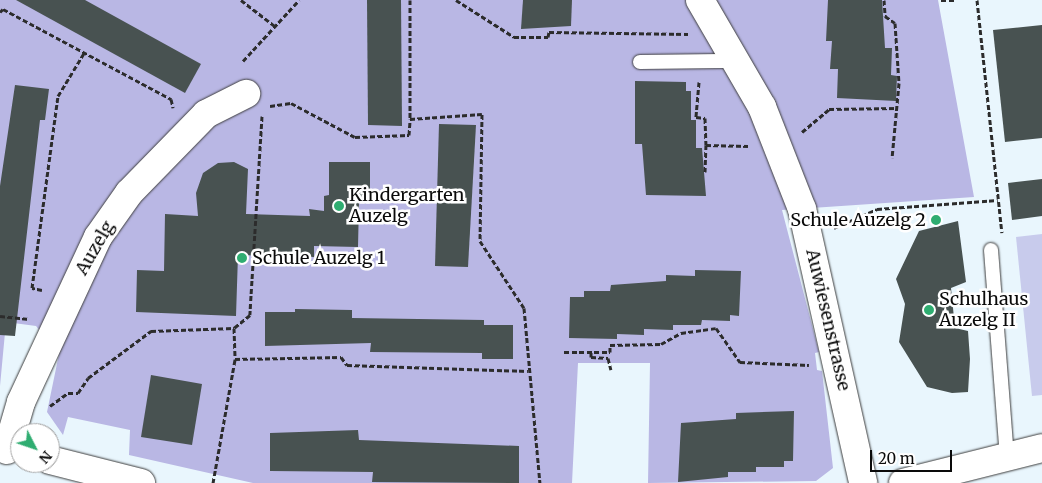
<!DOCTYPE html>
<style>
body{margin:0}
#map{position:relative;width:1042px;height:483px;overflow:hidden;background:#e9f6fd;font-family:Merriweather,serif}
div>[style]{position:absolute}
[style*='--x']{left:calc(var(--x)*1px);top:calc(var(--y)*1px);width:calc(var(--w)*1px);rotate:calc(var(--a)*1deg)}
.green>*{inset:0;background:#b9b7e4}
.pitch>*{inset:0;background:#c8cbec}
.building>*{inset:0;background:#485251}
.path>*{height:3px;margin-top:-1.5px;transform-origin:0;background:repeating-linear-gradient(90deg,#2c2c2c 0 5px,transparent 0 7.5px)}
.roads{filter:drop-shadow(0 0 1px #3d3d3d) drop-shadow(0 0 1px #3d3d3d)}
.service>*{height:14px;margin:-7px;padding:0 7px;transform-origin:7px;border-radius:7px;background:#fff}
.minor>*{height:28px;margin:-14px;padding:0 14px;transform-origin:14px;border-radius:14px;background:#fff}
.dots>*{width:14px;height:14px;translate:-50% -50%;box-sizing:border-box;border:2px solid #fff;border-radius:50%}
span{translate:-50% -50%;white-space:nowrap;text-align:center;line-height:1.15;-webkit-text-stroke:5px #fff;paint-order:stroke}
.poi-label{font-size:18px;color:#0a0a0a}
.left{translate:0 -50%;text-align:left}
.right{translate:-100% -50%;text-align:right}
.street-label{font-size:18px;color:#0a0a0a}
.north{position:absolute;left:10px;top:423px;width:50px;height:50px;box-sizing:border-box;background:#fff;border:1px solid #9d9d9d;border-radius:50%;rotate:131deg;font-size:14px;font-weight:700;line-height:20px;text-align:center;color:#0a0a0a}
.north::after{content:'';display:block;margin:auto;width:18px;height:22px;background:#2fad71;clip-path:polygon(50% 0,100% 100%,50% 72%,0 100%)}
.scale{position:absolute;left:870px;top:450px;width:82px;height:22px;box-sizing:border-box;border:2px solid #0a0a0a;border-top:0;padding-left:6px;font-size:15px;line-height:18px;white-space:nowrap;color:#0a0a0a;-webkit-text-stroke:4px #fff;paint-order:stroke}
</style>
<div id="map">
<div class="green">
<div style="clip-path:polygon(0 0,938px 0,974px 197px,782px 210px,819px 352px,815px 353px,817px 370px,822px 371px,833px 468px,816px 481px,648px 483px,650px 363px,578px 363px,572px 483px,253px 483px,129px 455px,130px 430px,68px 417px,63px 435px,47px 412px,59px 354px,36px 326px,6px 322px,0 386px)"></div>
</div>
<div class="pitch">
<div style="clip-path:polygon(1042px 234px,1042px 395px,1032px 396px,1016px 237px)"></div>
</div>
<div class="building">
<div style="clip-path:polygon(16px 0,85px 0,201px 64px,185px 93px)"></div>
<div style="clip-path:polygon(367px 0,401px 0,402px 126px,368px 125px)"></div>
<div style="clip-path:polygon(523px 0,572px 0,571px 26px,521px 29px)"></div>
<div style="clip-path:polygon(828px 0,882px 0,885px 48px,892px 48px,891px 75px,897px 76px,896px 101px,837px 98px,838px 69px,830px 69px,832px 41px,826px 41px)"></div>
<div style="clip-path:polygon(1042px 25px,1042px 138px,1005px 142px,993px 30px)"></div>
<div style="clip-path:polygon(635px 81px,686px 82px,686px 91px,691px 91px,691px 120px,696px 120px,696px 148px,702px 148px,706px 196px,646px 195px,642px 144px,635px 144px)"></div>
<div style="clip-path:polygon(15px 85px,49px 89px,45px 120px,40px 120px,15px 336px,0 335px,0 186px)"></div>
<div style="clip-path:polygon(439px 124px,476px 125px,468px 267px,435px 266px)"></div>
<div style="clip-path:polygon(234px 162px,248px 169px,246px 214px,310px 216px,309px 209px,324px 211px,324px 196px,329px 195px,329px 162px,370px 162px,370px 203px,359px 203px,358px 247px,314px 246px,314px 257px,238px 255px,236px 316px,136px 312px,137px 270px,164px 271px,165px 214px,198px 216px,196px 193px,203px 173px,218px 163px)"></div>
<div style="clip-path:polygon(1042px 179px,1042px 216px,1012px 220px,1008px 183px)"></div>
<div style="clip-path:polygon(958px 221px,966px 282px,951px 288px,955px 328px,968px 331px,970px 359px,968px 392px,952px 393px,927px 387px,899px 342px,905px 304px,896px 279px,919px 231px)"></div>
<div style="clip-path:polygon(695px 270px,741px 271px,739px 316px,730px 315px,730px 321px,702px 320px,701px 325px,673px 325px,673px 330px,644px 329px,644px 335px,617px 334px,617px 339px,569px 338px,570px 297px,584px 297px,584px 291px,610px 291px,611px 285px,666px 281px,666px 275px,695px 276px)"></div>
<div style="clip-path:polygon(295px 309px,352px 310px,352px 318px,484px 320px,484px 325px,513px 325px,513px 359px,482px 359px,482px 353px,370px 352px,371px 343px,265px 346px,265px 312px,295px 312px)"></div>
<div style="clip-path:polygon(151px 375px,202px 384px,192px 445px,141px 437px)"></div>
<div style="clip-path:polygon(794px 411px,793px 461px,784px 461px,784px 467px,756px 467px,756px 472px,728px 472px,728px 477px,678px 482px,681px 423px,736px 419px,736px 413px)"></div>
<div style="clip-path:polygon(358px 430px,359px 440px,519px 446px,519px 483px,372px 482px,373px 472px,270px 471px,270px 433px)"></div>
</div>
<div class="path">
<div style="--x:241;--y:0;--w:44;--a:37.6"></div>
<div style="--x:410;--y:0;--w:119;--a:90"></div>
<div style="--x:456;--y:0;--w:69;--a:32.5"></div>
<div style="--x:514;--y:37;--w:34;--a:0"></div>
<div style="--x:548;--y:37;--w:5;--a:-79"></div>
<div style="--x:549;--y:32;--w:139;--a:0.8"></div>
<div style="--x:884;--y:0;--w:16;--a:86"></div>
<div style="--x:885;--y:16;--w:12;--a:35"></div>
<div style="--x:895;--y:23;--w:60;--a:86.2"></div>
<div style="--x:899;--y:83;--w:75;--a:95.3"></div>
<div style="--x:941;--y:0;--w:14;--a:0"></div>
<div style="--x:977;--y:0;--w:234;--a:83.9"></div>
<div style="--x:0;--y:12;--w:4;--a:-45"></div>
<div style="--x:3;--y:9;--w:191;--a:28.2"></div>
<div style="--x:171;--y:99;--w:9;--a:77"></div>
<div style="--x:243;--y:61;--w:83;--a:-47.4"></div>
<div style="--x:699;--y:82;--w:35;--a:95"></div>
<div style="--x:696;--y:117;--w:9;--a:6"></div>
<div style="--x:705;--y:118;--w:27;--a:88"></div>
<div style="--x:270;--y:106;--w:21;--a:-8"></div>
<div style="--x:291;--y:103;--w:72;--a:28"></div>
<div style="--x:355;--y:137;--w:54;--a:-2.1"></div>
<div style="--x:409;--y:135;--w:16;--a:-86"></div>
<div style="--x:410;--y:119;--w:72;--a:-4"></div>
<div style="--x:482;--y:114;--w:127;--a:90.9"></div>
<div style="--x:480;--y:241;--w:80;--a:56.7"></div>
<div style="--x:524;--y:308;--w:176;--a:84.8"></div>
<div style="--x:262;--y:116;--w:199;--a:93.5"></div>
<div style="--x:250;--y:315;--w:21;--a:141"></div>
<div style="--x:234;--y:328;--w:31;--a:88"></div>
<div style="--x:235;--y:359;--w:106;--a:-1.1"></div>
<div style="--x:341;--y:357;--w:10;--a:53"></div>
<div style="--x:347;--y:365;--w:181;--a:1.9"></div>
<div style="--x:802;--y:132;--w:35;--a:-40"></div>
<div style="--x:829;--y:109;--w:69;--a:-0.8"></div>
<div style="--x:705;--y:172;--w:27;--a:-88"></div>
<div style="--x:706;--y:145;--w:42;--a:1.4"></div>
<div style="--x:834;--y:228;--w:47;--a:-23.8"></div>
<div style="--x:877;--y:209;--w:121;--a:-4.3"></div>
<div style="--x:42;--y:290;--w:10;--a:-169"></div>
<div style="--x:32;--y:288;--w:194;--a:-82.3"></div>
<div style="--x:58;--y:96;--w:50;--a:-58.8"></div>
<div style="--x:0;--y:316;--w:29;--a:6"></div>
<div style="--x:564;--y:352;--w:46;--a:0"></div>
<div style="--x:610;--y:352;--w:7;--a:-90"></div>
<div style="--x:610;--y:345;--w:51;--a:-1.1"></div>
<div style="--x:661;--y:344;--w:23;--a:-29"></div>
<div style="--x:681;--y:333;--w:35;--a:-8"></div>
<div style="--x:716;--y:328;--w:42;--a:54.8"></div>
<div style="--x:740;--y:362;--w:69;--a:2.5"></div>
<div style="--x:591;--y:352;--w:5;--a:90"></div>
<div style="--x:591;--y:357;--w:17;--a:3"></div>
<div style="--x:608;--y:358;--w:12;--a:76"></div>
<div style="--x:50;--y:406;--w:22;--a:-36"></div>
<div style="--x:68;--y:393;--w:10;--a:0"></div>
<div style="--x:78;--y:393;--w:18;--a:-56"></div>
<div style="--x:88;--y:378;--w:79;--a:-36.7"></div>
<div style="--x:151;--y:331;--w:83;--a:-2.1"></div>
<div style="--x:213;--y:483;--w:126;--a:-79.9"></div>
</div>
<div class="roads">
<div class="service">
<div style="--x:640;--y:62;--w:82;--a:-0.7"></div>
<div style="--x:722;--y:61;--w:12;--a:-35"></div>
<div style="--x:991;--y:250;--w:209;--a:85.6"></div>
</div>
<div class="minor">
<div style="--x:700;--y:0;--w:124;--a:59.9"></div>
<div style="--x:762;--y:107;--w:110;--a:68.6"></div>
<div style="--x:802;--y:209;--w:281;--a:77.4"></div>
<div style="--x:7;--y:450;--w:50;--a:-73.7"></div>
<div style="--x:21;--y:402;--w:182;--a:-65"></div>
<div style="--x:98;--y:237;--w:54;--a:-54.8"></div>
<div style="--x:129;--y:193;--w:110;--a:-45.7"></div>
<div style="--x:206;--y:114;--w:45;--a:-26.6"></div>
<div style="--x:50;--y:460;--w:94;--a:14.2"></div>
<div style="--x:903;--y:483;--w:143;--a:-14.1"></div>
</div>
</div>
<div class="dots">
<div style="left:339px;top:206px;background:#2fad71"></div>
<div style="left:936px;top:220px;background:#2fad71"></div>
<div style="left:242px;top:258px;background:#2fad71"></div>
<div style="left:929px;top:310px;background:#2fad71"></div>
</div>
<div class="poi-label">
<span class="left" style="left:349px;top:206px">Kindergarten<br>Auzelg</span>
<span class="right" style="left:926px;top:220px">Schule Auzelg 2</span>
<span class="left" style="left:252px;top:258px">Schule Auzelg 1</span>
<span class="left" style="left:939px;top:310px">Schulhaus<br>Auzelg II</span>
</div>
<div class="street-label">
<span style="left:95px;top:248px;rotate:-60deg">Auzelg</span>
<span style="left:828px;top:320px;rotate:77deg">Auwiesenstrasse</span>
</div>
<div class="north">N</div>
<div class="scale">20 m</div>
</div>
